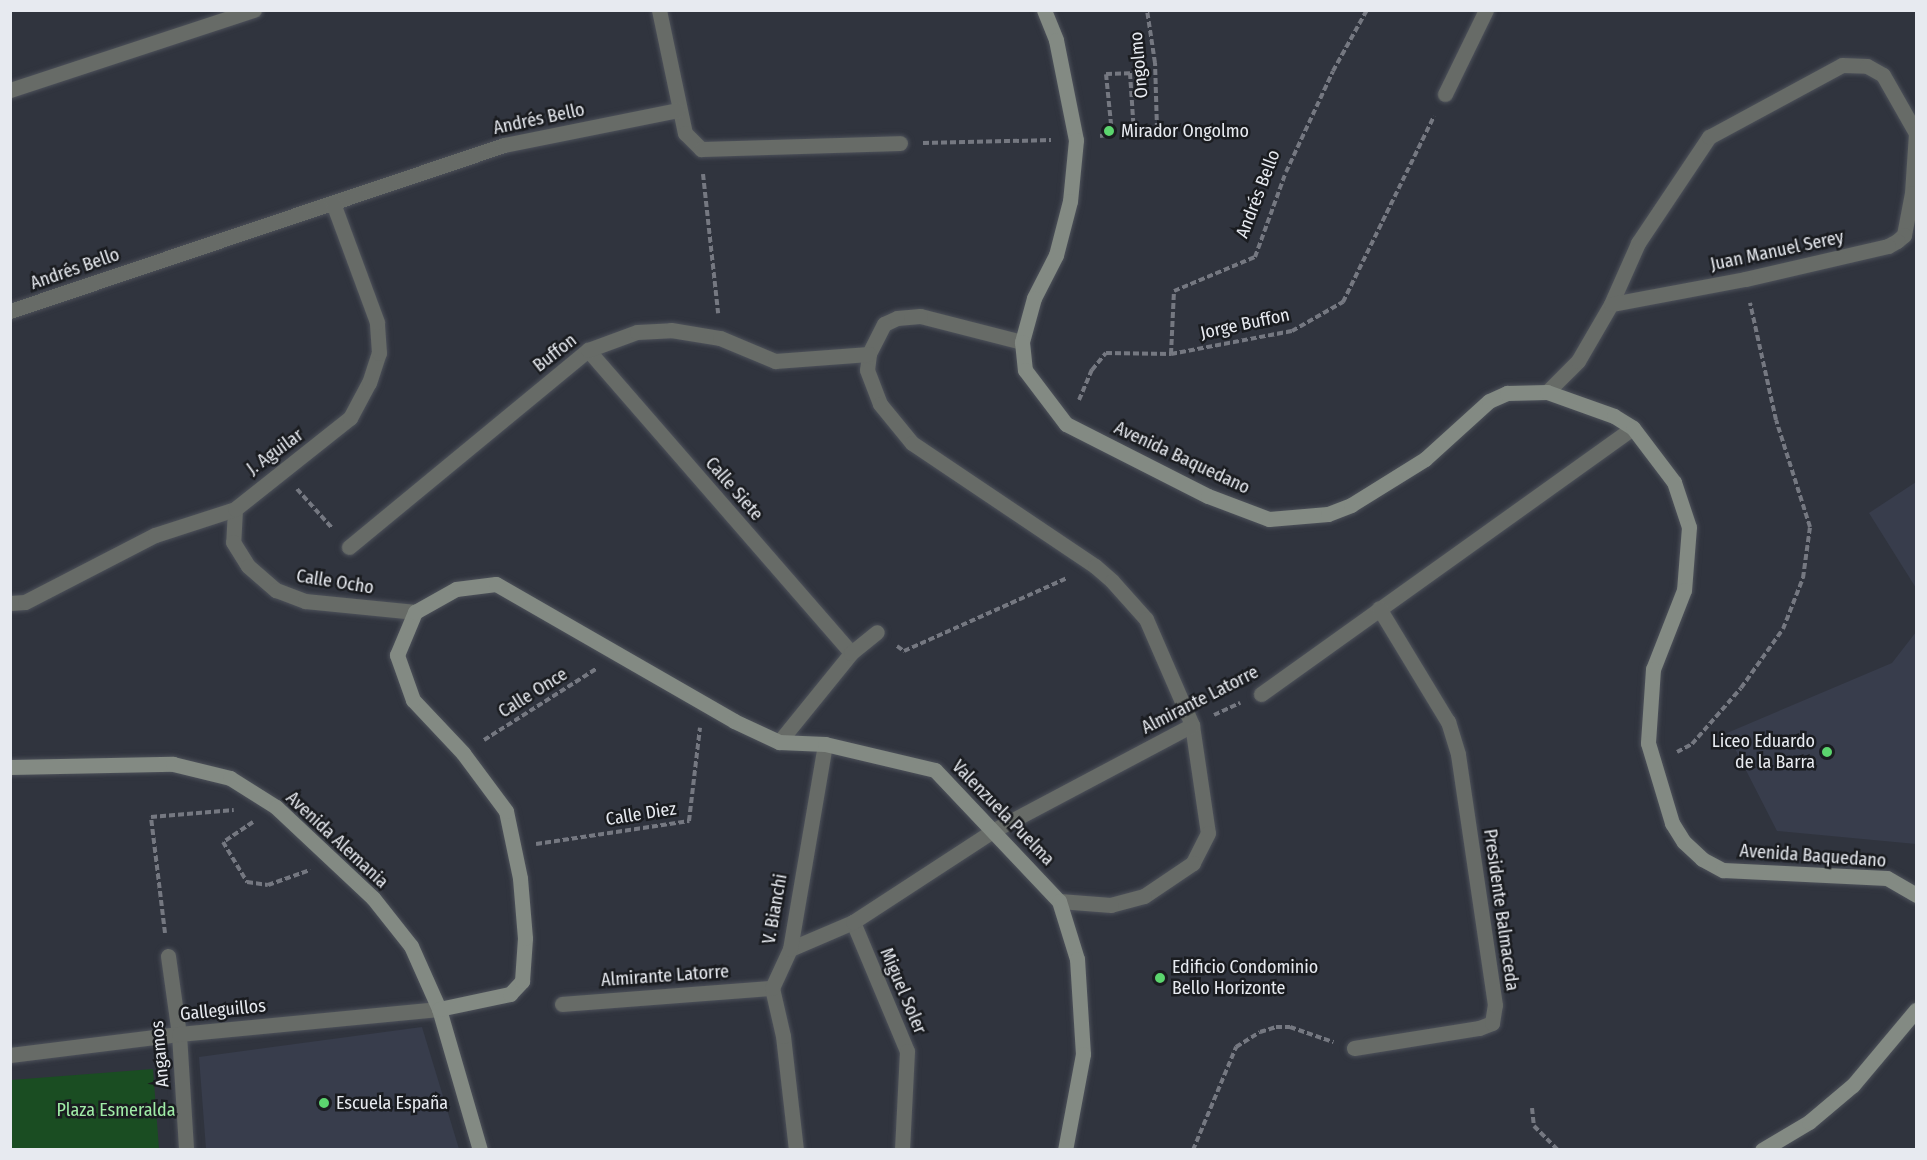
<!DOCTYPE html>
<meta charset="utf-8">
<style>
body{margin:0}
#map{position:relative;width:1927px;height:1160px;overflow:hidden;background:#30343e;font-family:"Fira Sans Condensed",sans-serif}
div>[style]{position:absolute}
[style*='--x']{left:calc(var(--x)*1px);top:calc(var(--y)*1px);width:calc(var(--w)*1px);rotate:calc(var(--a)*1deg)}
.built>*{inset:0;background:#383d4c}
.green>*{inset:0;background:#1a4d22}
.path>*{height:4px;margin-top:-2px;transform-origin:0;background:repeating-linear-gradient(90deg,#757881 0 6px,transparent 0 9px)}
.roads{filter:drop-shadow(0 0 2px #4d515a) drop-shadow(0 0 2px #4d515a)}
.street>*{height:15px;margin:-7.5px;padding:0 7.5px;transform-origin:7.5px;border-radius:7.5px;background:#676b67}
.secondary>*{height:15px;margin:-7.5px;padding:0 7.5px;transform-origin:7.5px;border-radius:7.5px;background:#838a83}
.dots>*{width:16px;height:16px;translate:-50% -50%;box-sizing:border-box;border:3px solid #1a1c20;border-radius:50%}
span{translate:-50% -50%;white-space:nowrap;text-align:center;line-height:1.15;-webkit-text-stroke:5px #1a1c20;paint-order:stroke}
.street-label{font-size:18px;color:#e7eaf0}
.poi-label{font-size:18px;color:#e7eaf0}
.left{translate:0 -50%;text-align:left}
.right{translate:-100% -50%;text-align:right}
.park-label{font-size:18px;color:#a0eca7}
.frame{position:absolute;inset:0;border:12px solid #e7eaf0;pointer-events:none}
</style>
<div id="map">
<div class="built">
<div style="clip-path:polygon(1916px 482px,1916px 588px,1869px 513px)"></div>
<div style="clip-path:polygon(1916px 632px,1916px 844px,1777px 831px,1727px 733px,1892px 663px)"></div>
<div style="clip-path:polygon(422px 1027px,459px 1149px,206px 1149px,199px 1057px)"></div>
</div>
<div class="green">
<div style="clip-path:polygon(153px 1069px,159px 1149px,11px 1149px,11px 1080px)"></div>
</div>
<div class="path">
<div style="--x:1100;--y:136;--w:12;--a:-9"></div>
<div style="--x:1112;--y:134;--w:60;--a:-95.7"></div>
<div style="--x:1106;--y:74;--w:24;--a:-2"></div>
<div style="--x:1130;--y:73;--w:60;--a:86.2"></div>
<div style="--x:1134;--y:133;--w:23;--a:-10"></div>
<div style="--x:1157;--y:129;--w:66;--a:-91.7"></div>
<div style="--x:1155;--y:63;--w:54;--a:-98.6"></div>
<div style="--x:923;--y:143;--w:128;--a:-1.3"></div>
<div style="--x:703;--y:174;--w:140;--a:83.8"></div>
<div style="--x:1171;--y:354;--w:63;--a:-87.3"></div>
<div style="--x:1174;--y:291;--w:88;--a:-22.8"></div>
<div style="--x:1255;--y:257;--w:90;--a:-70"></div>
<div style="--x:1286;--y:172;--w:111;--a:-65"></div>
<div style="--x:1333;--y:71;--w:70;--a:-60.9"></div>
<div style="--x:1079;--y:400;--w:33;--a:-67"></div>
<div style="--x:1092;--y:370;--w:22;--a:-51"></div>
<div style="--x:1106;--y:353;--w:65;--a:0.9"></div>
<div style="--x:1171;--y:354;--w:123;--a:-10.8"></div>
<div style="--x:1292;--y:331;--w:59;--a:-29.6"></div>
<div style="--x:1343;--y:302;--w:207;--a:-63.9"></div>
<div style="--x:297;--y:489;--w:52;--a:48.1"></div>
<div style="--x:897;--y:646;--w:9;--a:36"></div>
<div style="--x:904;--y:651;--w:179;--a:-24.1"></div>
<div style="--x:1214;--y:715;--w:29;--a:-25"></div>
<div style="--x:484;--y:740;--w:133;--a:-32.4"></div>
<div style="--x:1677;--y:752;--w:17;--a:-28"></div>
<div style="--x:1692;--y:744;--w:74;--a:-48.8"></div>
<div style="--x:1741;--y:688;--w:72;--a:-54.6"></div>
<div style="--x:1783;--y:629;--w:55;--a:-68.6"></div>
<div style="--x:1803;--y:578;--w:51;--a:-82.2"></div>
<div style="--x:1810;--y:527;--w:112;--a:-107.6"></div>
<div style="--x:1776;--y:420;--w:120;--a:-102.5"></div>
<div style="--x:253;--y:822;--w:36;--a:146"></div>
<div style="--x:223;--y:842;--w:47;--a:59"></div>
<div style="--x:247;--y:882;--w:21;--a:8"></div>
<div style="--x:268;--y:885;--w:45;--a:-19.7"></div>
<div style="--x:536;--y:844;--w:155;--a:-8.5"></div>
<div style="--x:689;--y:821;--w:94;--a:-83.3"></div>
<div style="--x:165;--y:933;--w:117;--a:-96.9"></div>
<div style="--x:151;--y:817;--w:83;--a:-4.8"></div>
<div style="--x:1532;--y:1108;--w:18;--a:84"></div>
<div style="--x:1534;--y:1126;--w:34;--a:45"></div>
<div style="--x:1193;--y:1150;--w:112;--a:-67.3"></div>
<div style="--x:1236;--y:1047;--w:28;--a:-32"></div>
<div style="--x:1260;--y:1032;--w:17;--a:-17"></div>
<div style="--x:1276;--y:1027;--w:14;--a:0"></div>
<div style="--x:1290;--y:1027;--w:46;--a:19.2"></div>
</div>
<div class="roads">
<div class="street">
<div style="--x:659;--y:10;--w:126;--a:78.1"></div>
<div style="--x:685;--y:133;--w:23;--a:45"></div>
<div style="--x:701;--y:149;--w:199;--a:-1.7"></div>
<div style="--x:10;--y:90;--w:257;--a:-18.2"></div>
<div style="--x:1445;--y:94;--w:93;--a:-64"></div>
<div style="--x:10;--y:311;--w:521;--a:-18.57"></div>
<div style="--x:504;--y:145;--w:177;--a:-11.4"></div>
<div style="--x:1022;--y:342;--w:105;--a:-165.7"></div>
<div style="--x:920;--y:316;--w:23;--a:175"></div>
<div style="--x:897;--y:318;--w:14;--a:155"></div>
<div style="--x:884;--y:324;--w:34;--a:117"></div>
<div style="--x:869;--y:354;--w:16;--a:97"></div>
<div style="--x:867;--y:370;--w:36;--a:69"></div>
<div style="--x:880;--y:404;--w:50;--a:50.6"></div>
<div style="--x:912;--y:443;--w:220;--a:33.9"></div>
<div style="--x:1095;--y:566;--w:23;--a:41"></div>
<div style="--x:1112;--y:581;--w:51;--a:48.2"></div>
<div style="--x:1146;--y:619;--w:116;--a:66.5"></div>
<div style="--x:1192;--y:725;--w:109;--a:81.6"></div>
<div style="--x:1208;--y:833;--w:34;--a:117"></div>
<div style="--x:1193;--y:863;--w:59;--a:146"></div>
<div style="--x:1144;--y:896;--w:34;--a:165"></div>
<div style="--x:1111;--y:905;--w:52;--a:-175.6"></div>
<div style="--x:588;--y:350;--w:401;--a:49"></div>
<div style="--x:1547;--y:392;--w:44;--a:-45"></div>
<div style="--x:1578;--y:361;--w:66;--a:-59.9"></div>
<div style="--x:1611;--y:304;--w:67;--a:-66.1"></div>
<div style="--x:1638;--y:243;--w:128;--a:-56.2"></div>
<div style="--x:1709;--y:137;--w:151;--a:-28.4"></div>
<div style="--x:1842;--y:65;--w:25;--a:2"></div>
<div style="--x:1867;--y:66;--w:18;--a:29"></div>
<div style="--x:1883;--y:75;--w:67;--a:60.4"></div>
<div style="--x:1916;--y:133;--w:60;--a:93.8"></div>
<div style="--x:1912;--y:193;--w:43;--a:100.8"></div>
<div style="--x:1904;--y:235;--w:9;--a:139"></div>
<div style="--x:1897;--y:241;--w:10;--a:151"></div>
<div style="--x:1888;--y:246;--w:147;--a:167"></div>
<div style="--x:1745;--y:279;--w:136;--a:169.4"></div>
<div style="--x:235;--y:509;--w:33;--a:93"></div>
<div style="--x:233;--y:542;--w:28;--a:58"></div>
<div style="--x:248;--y:566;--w:37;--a:41"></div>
<div style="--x:276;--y:590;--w:31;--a:21"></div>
<div style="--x:305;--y:601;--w:111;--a:5.7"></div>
<div style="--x:349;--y:547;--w:310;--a:-39.5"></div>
<div style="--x:588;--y:350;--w:52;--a:-20.2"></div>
<div style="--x:637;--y:332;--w:34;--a:-3"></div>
<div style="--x:671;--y:330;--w:50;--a:9.3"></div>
<div style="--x:720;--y:338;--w:60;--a:22.7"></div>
<div style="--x:775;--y:361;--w:94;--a:-4.3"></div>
<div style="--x:10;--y:603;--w:15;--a:-4"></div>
<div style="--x:25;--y:602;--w:146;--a:-27.3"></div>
<div style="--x:155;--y:535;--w:84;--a:-18"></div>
<div style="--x:235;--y:509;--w:147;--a:-38.4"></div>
<div style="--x:350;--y:418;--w:40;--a:-62"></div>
<div style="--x:369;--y:383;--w:32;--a:-72"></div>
<div style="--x:379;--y:353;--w:31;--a:-94"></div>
<div style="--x:377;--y:322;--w:127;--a:-110.3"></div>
<div style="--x:1261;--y:694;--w:457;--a:-35.6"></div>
<div style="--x:779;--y:742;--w:114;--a:-51"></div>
<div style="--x:851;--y:653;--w:33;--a:-39"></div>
<div style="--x:853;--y:922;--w:140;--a:67.3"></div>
<div style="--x:907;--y:1051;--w:99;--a:92.9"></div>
<div style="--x:790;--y:949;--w:69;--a:-23.2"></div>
<div style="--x:853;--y:922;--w:168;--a:-33.1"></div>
<div style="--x:994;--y:830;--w:224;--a:-27.9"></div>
<div style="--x:168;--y:956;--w:79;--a:82"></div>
<div style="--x:179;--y:1034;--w:116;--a:86.5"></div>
<div style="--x:562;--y:1004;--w:211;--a:-4.4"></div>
<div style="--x:1354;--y:1048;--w:127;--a:-9.1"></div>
<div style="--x:1479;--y:1028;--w:14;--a:-21"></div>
<div style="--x:1492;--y:1023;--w:18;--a:-81"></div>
<div style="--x:1495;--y:1005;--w:254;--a:-98.4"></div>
<div style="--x:1458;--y:754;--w:34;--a:-107"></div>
<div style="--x:1448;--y:722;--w:133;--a:-121.2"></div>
<div style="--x:10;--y:1055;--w:170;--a:-7.1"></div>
<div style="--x:179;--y:1034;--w:261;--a:-5.5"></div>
<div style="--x:796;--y:1150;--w:115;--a:-96.5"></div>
<div style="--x:783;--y:1036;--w:49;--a:-102.9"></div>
<div style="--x:772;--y:988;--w:43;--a:-65.2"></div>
<div style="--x:790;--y:949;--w:208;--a:-80.3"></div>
</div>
<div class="secondary">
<div style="--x:1044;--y:10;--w:32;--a:68"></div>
<div style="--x:1056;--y:40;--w:102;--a:78.7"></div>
<div style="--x:1076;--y:140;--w:61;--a:95.6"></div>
<div style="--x:1070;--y:201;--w:56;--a:104.5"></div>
<div style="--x:1056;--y:255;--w:48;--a:117.1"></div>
<div style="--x:1034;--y:298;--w:46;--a:105.3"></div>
<div style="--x:1022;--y:342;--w:28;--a:84"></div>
<div style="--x:1025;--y:370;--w:68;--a:52.8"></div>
<div style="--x:1066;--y:424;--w:159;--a:26.9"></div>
<div style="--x:1208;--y:496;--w:65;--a:20.7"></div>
<div style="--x:1269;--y:519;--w:59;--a:-4.8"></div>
<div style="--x:1328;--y:514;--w:25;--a:-21"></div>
<div style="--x:1351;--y:505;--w:87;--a:-31.9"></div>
<div style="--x:1425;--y:459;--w:86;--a:-42.2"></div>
<div style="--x:1489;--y:401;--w:20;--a:-24"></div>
<div style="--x:1507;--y:393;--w:40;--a:-1.4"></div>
<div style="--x:1547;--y:392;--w:71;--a:19.7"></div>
<div style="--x:1614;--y:416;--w:22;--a:32"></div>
<div style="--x:1633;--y:428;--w:68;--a:52.8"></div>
<div style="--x:1674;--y:482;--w:47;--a:71.6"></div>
<div style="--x:1689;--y:527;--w:63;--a:94.5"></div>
<div style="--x:1684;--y:590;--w:85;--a:111.4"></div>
<div style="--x:1653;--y:669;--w:74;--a:93.9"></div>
<div style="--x:1648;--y:743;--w:84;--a:73.3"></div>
<div style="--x:1672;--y:823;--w:22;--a:58"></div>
<div style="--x:1684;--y:842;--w:25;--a:43"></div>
<div style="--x:1702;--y:859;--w:24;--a:28"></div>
<div style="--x:1723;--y:870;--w:164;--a:2.8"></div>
<div style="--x:1887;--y:878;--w:34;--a:30"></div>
<div style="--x:10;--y:767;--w:163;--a:-1.1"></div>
<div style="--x:173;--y:764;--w:59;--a:13.8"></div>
<div style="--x:230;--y:778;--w:54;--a:32.2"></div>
<div style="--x:276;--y:807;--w:133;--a:43.2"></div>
<div style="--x:373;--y:898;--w:61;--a:51.6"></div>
<div style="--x:411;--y:946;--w:69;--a:66"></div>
<div style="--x:439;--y:1009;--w:147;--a:73.8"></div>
<div style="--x:439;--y:1009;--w:73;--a:-11.9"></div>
<div style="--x:510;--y:994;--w:18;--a:-47"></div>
<div style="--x:522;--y:981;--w:43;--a:-86"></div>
<div style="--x:525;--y:938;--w:60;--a:-94.8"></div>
<div style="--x:520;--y:878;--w:68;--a:-101.8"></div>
<div style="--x:506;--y:811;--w:72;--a:-126.6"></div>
<div style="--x:463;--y:753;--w:73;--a:-133.3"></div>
<div style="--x:413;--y:700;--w:48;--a:-109.6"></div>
<div style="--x:397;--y:655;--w:47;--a:-67.3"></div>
<div style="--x:415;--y:612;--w:47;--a:-29.3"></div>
<div style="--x:456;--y:589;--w:40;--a:-7.1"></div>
<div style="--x:496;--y:584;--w:275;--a:29.9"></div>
<div style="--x:734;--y:721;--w:50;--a:25"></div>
<div style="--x:779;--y:742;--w:46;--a:2.5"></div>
<div style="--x:825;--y:744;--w:113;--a:13.3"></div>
<div style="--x:935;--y:770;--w:180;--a:46.6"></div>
<div style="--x:1059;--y:901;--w:61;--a:72.8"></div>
<div style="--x:1077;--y:959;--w:95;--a:86.4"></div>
<div style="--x:1083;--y:1054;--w:98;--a:100.6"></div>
<div style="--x:1762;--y:1150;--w:55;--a:-30.8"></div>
<div style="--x:1809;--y:1122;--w:57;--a:-40.1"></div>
<div style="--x:1853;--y:1085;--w:98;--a:-50"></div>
</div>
</div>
<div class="dots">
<div style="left:1109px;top:131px;background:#5bd56e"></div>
<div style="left:1827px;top:752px;background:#5bd56e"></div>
<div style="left:1160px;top:978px;background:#5bd56e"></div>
<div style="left:324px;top:1103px;background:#5bd56e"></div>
</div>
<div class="street-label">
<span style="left:1139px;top:65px;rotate:-95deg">Ongolmo</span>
<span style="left:539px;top:119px;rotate:-12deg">Andrés Bello</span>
<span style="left:1258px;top:194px;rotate:-69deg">Andrés Bello</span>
<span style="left:1777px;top:251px;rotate:-12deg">Juan Manuel Serey</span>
<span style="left:75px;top:269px;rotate:-19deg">Andrés Bello</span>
<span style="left:1245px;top:324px;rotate:-12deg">Jorge Buffon</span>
<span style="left:555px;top:353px;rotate:-38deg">Buffon</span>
<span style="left:275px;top:452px;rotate:-36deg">J. Aguilar</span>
<span style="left:1182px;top:458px;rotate:25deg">Avenida Baquedano</span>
<span style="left:734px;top:489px;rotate:49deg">Calle Siete</span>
<span style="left:335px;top:582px;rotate:9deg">Calle Ocho</span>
<span style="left:533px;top:693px;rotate:-32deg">Calle Once</span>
<span style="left:1200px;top:700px;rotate:-27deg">Almirante Latorre</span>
<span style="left:1003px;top:813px;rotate:46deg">Valenzuela Puelma</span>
<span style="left:641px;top:814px;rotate:-9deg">Calle Diez</span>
<span style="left:337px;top:840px;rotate:43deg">Avenida Alemania</span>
<span style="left:1813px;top:856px;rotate:4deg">Avenida Baquedano</span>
<span style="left:775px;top:909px;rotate:-80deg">V. Bianchi</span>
<span style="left:1501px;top:910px;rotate:82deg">Presidente Balmaceda</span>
<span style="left:665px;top:976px;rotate:-4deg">Almirante Latorre</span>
<span style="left:903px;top:991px;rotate:67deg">Miguel Soler</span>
<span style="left:223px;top:1010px;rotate:-6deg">Galleguillos</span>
<span style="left:160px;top:1054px;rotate:-95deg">Angamos</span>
</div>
<div class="poi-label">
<span class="left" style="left:1121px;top:131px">Mirador Ongolmo</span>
<span class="right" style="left:1815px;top:752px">Liceo Eduardo<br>de la Barra</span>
<span class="left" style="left:1172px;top:978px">Edificio Condominio<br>Bello Horizonte</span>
<span class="left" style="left:336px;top:1103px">Escuela España</span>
</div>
<div class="park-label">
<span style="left:116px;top:1110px">Plaza Esmeralda</span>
</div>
<div class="frame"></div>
</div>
